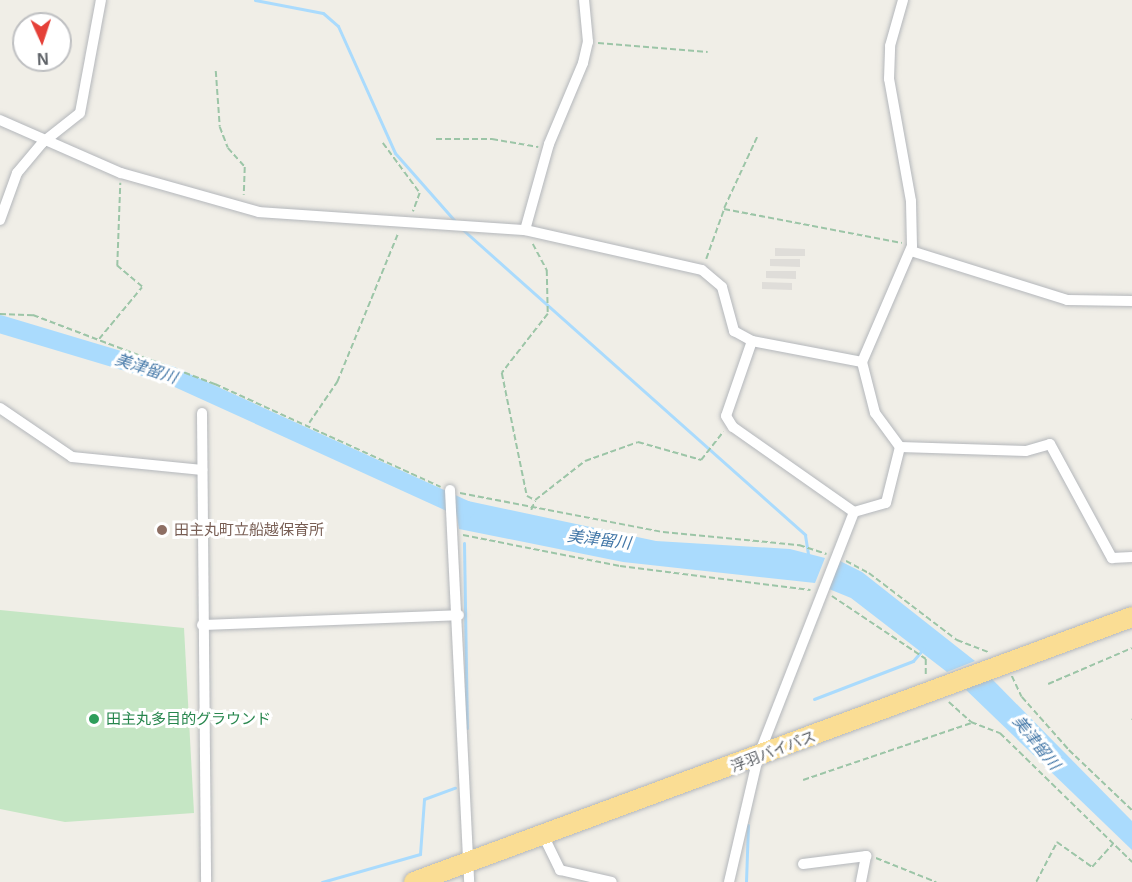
<!DOCTYPE html>
<meta charset="utf-8">
<style>
body{margin:0}
#map{position:relative;width:1132px;height:882px;overflow:hidden;background:#f0eee7;font-family:Helvetica,"Noto Sans JP",sans-serif}
div>[style]{position:absolute}
[style*='--x']{left:calc(var(--x)*1px);top:calc(var(--y)*1px);width:calc(var(--w)*1px);rotate:calc(var(--a)*1deg)}
.industrial>*{inset:0;background:#dfddd9}
.green>*{inset:0;background:#c5e6c4}
.water>*{inset:0;background:#aadbfd}
.stream>*{height:3px;margin:-1.5px;padding:0 1.5px;transform-origin:1.5px;border-radius:1.5px;background:#aadbfd}
.river>*{height:18px;margin:-9px;padding:0 9px;transform-origin:9px;border-radius:9px;background:#aadbfd}
.path>*{height:1.5px;margin-top:-0.75px;transform-origin:0;background:repeating-linear-gradient(90deg,#9cc5a7 0 6px,transparent 0 9px)}
.roads{filter:drop-shadow(0 0 2px #b4b7bb) drop-shadow(0 0 2px #b4b7bb)}
.street>*{height:10px;margin:-5px;padding:0 5px;transform-origin:5px;border-radius:5px;background:#fff}
.highway>*{height:20px;margin:-10px;padding:0 10px;transform-origin:10px;border-radius:10px;background:#fadd94}
.dots>*{width:16px;height:16px;translate:-50% -50%;box-sizing:border-box;border:3px solid #fff;border-radius:50%}
span{translate:-50% -50%;white-space:nowrap;text-align:center;line-height:1.15;-webkit-text-stroke:6px #fff;paint-order:stroke}
.education-label{font-size:15px;color:#785e54}
.left{translate:0 -50%;text-align:left}
.leisure-label{font-size:15px;color:#27864d}
.street-label{font-size:15px;color:#5e6267}
.water-label{font-size:16px;color:#4377a7;font-style:italic}
.north{position:absolute;left:12px;top:12px;width:60px;height:60px;box-sizing:border-box;background:#fff;border:2px solid #bfc0c2;border-radius:50%;rotate:177deg;font-size:16px;font-weight:700;line-height:24px;text-align:center;color:#5e6267}
.north::after{content:'';display:block;margin:auto;width:21px;height:27px;background:#e54038;clip-path:polygon(50% 0,100% 100%,50% 72%,0 100%)}
</style>
<div id="map">
<div class="industrial">
<div style="clip-path:polygon(775px 248px,805px 249px,805px 256px,775px 256px)"></div>
<div style="clip-path:polygon(770px 259px,800px 259px,800px 267px,770px 266px)"></div>
<div style="clip-path:polygon(766px 271px,796px 271px,796px 279px,766px 278px)"></div>
<div style="clip-path:polygon(762px 282px,792px 283px,792px 290px,762px 289px)"></div>
</div>
<div class="green">
<div style="clip-path:polygon(0 610px,184px 628px,194px 813px,65px 822px,0 809px)"></div>
</div>
<div class="water">
<div style="clip-path:polygon(454px 498px,656px 541px,790px 549px,825px 558px,815px 583px,623px 562px,459px 529px)"></div>
<div style="clip-path:polygon(838px 560px,862px 572px,975px 661px,947px 672px,851px 598px,829px 589px)"></div>
<div style="clip-path:polygon(991px 678px,1132px 821px,1132px 850px,964px 688px)"></div>
</div>
<div class="stream">
<div style="--x:255;--y:0;--w:69;--a:10.8"></div>
<div style="--x:323;--y:13;--w:20;--a:41"></div>
<div style="--x:338;--y:26;--w:139;--a:65.8"></div>
<div style="--x:395;--y:153;--w:91;--a:48.6"></div>
<div style="--x:461;--y:228;--w:461;--a:41.7"></div>
<div style="--x:805;--y:535;--w:20;--a:81"></div>
<div style="--x:464;--y:543;--w:185;--a:89.1"></div>
<div style="--x:814;--y:699;--w:106;--a:-21"></div>
<div style="--x:913;--y:661;--w:16;--a:-50"></div>
<div style="--x:322;--y:882;--w:102;--a:-15.9"></div>
<div style="--x:420;--y:854;--w:55;--a:-85.8"></div>
<div style="--x:424;--y:799;--w:33;--a:-20"></div>
<div style="--x:746;--y:882;--w:57;--a:-88"></div>
</div>
<div class="river">
<div style="--x:0;--y:324;--w:177;--a:16.7"></div>
<div style="--x:170;--y:375;--w:325;--a:24.5"></div>
</div>
<div class="path">
<div style="--x:598;--y:43;--w:110;--a:4.7"></div>
<div style="--x:216;--y:71;--w:56;--a:85.9"></div>
<div style="--x:220;--y:127;--w:22;--a:69"></div>
<div style="--x:228;--y:148;--w:25;--a:48"></div>
<div style="--x:245;--y:167;--w:28;--a:92"></div>
<div style="--x:436;--y:139;--w:56;--a:0"></div>
<div style="--x:492;--y:139;--w:47;--a:9.9"></div>
<div style="--x:383;--y:143;--w:62;--a:53.5"></div>
<div style="--x:420;--y:193;--w:20;--a:110"></div>
<div style="--x:724;--y:208;--w:78;--a:-65.1"></div>
<div style="--x:533;--y:244;--w:30;--a:62"></div>
<div style="--x:547;--y:270;--w:44;--a:88.7"></div>
<div style="--x:548;--y:314;--w:75;--a:127.9"></div>
<div style="--x:502;--y:373;--w:126;--a:78.5"></div>
<div style="--x:527;--y:496;--w:9;--a:27"></div>
<div style="--x:535;--y:500;--w:63;--a:-38"></div>
<div style="--x:585;--y:461;--w:56;--a:-19.7"></div>
<div style="--x:638;--y:442;--w:66;--a:15.9"></div>
<div style="--x:701;--y:460;--w:36;--a:-52"></div>
<div style="--x:706;--y:259;--w:53;--a:-70.2"></div>
<div style="--x:724;--y:209;--w:181;--a:10.8"></div>
<div style="--x:0;--y:314;--w:33;--a:2"></div>
<div style="--x:33;--y:315;--w:195;--a:20.8"></div>
<div style="--x:215;--y:384;--w:248;--a:24.5"></div>
<div style="--x:99;--y:339;--w:67;--a:-50.4"></div>
<div style="--x:142;--y:287;--w:33;--a:-140"></div>
<div style="--x:117;--y:266;--w:83;--a:-87.9"></div>
<div style="--x:309;--y:423;--w:50;--a:-55.7"></div>
<div style="--x:337;--y:382;--w:161;--a:-67.7"></div>
<div style="--x:460;--y:493;--w:207;--a:10.9"></div>
<div style="--x:663;--y:532;--w:137;--a:5.5"></div>
<div style="--x:799;--y:545;--w:29;--a:18"></div>
<div style="--x:531;--y:510;--w:10;--a:-66"></div>
<div style="--x:463;--y:535;--w:160;--a:11.2"></div>
<div style="--x:620;--y:566;--w:192;--a:7.2"></div>
<div style="--x:846;--y:561;--w:26;--a:28"></div>
<div style="--x:869;--y:573;--w:111;--a:37.3"></div>
<div style="--x:957;--y:640;--w:33;--a:21"></div>
<div style="--x:832;--y:596;--w:113;--a:33.8"></div>
<div style="--x:926;--y:659;--w:17;--a:90"></div>
<div style="--x:1012;--y:676;--w:23;--a:65"></div>
<div style="--x:1022;--y:697;--w:71;--a:48.4"></div>
<div style="--x:1069;--y:750;--w:87;--a:43.6"></div>
<div style="--x:1048;--y:684;--w:91;--a:-23.2"></div>
<div style="--x:949;--y:702;--w:30;--a:42"></div>
<div style="--x:971;--y:722;--w:31;--a:21"></div>
<div style="--x:1000;--y:733;--w:185;--a:44.3"></div>
<div style="--x:1132;--y:720;--w:1;--a:-90"></div>
<div style="--x:803;--y:780;--w:177;--a:-18.7"></div>
<div style="--x:876;--y:858;--w:65;--a:21.8"></div>
<div style="--x:1036;--y:882;--w:45;--a:-62.3"></div>
<div style="--x:1057;--y:842;--w:43;--a:35.5"></div>
<div style="--x:1092;--y:867;--w:31;--a:-48"></div>
</div>
<div class="roads">
<div class="street">
<div style="--x:0;--y:120;--w:132;--a:23.7"></div>
<div style="--x:121;--y:173;--w:143;--a:15.8"></div>
<div style="--x:259;--y:212;--w:267;--a:3.9"></div>
<div style="--x:525;--y:230;--w:181;--a:12.7"></div>
<div style="--x:702;--y:270;--w:26;--a:40"></div>
<div style="--x:722;--y:287;--w:46;--a:74.7"></div>
<div style="--x:734;--y:331;--w:21;--a:29"></div>
<div style="--x:752;--y:341;--w:112;--a:10.8"></div>
<div style="--x:0;--y:220;--w:50;--a:-70.1"></div>
<div style="--x:17;--y:173;--w:39;--a:-50"></div>
<div style="--x:42;--y:143;--w:48;--a:-38.3"></div>
<div style="--x:80;--y:113;--w:115;--a:-79.5"></div>
<div style="--x:525;--y:230;--w:89;--a:-74.4"></div>
<div style="--x:549;--y:144;--w:88;--a:-67.2"></div>
<div style="--x:583;--y:63;--w:22;--a:-77"></div>
<div style="--x:588;--y:42;--w:42;--a:-95.4"></div>
<div style="--x:911;--y:251;--w:164;--a:17.4"></div>
<div style="--x:1067;--y:300;--w:65;--a:0.9"></div>
<div style="--x:752;--y:341;--w:79;--a:109.1"></div>
<div style="--x:726;--y:416;--w:13;--a:58"></div>
<div style="--x:733;--y:427;--w:148;--a:35.1"></div>
<div style="--x:0;--y:408;--w:87;--a:34.2"></div>
<div style="--x:72;--y:457;--w:131;--a:5.7"></div>
<div style="--x:202;--y:413;--w:469;--a:89.5"></div>
<div style="--x:900;--y:447;--w:42;--a:-126.3"></div>
<div style="--x:875;--y:413;--w:53;--a:-104.3"></div>
<div style="--x:862;--y:362;--w:126;--a:-66.7"></div>
<div style="--x:912;--y:246;--w:45;--a:-91.3"></div>
<div style="--x:911;--y:201;--w:124;--a:-100.2"></div>
<div style="--x:889;--y:79;--w:33;--a:-88"></div>
<div style="--x:890;--y:46;--w:48;--a:-74.2"></div>
<div style="--x:900;--y:447;--w:126;--a:1.8"></div>
<div style="--x:1026;--y:451;--w:25;--a:-16"></div>
<div style="--x:1050;--y:444;--w:130;--a:61.5"></div>
<div style="--x:1112;--y:558;--w:20;--a:-3"></div>
<div style="--x:450;--y:490;--w:392;--a:87.2"></div>
<div style="--x:854;--y:512;--w:33;--a:-16"></div>
<div style="--x:886;--y:503;--w:58;--a:-76"></div>
<div style="--x:202;--y:625;--w:257;--a:-2.2"></div>
<div style="--x:544;--y:837;--w:37;--a:64"></div>
<div style="--x:560;--y:870;--w:53;--a:13"></div>
<div style="--x:803;--y:864;--w:64;--a:-7.2"></div>
<div style="--x:866;--y:856;--w:26;--a:101"></div>
<div style="--x:729;--y:882;--w:128;--a:-76.9"></div>
<div style="--x:758;--y:757;--w:263;--a:-68.6"></div>
</div>
<div class="highway">
<div style="--x:414;--y:882;--w:765;--a:-20.26"></div>
</div>
</div>
<div class="dots">
<div style="left:162px;top:530px;background:#8d6e63"></div>
<div style="left:94px;top:719px;background:#2e9e5b"></div>
</div>
<div class="education-label">
<span class="left" style="left:174px;top:530px">田主丸町立船越保育所</span>
</div>
<div class="leisure-label">
<span class="left" style="left:106px;top:719px">田主丸多目的グラウンド</span>
</div>
<div class="street-label">
<span style="left:773px;top:751px;rotate:-21deg">浮羽バイパス</span>
</div>
<div class="water-label">
<span style="left:146px;top:369px;rotate:18deg">美津留川</span>
<span style="left:599px;top:540px;rotate:7deg">美津留川</span>
<span style="left:1036px;top:743px;rotate:51deg">美津留川</span>
</div>
<div class="north">N</div>
</div>
